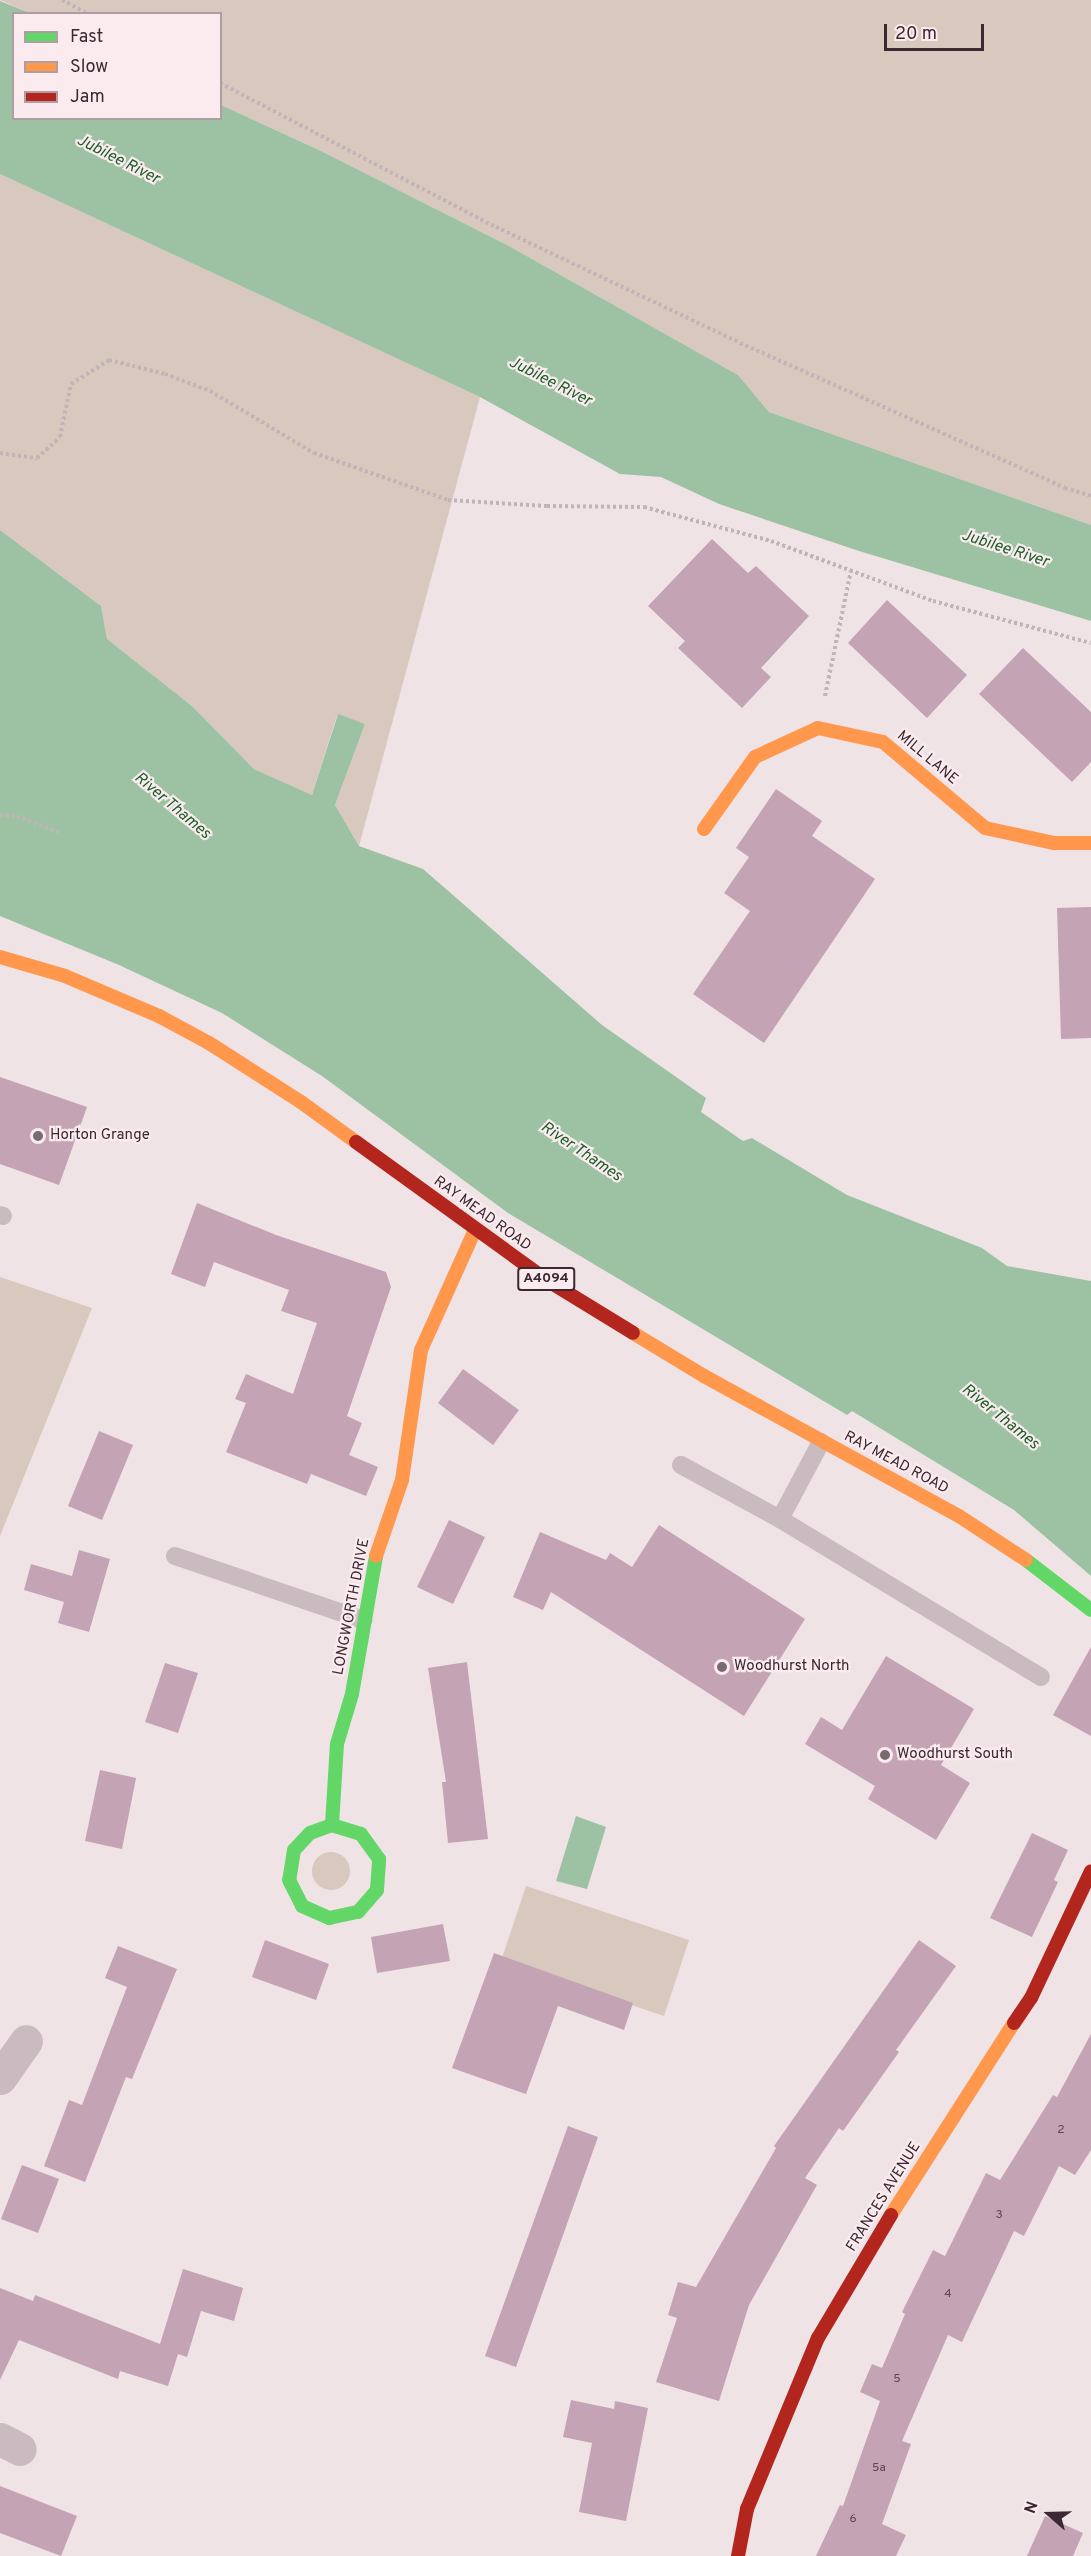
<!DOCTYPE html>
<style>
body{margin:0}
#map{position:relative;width:1091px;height:2556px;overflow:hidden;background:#efe3e6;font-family:Overpass,sans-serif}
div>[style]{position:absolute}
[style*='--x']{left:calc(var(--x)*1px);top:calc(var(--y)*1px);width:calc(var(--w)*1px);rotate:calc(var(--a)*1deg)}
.green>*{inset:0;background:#d8c8bd}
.round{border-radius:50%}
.water>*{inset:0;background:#9dc2a3}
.building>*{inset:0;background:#c4a3b4}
.path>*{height:4px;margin-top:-2px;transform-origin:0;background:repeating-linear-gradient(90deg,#c1b4b9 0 3px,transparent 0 6px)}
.lane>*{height:18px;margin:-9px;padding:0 9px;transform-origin:9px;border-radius:9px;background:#c9bbc0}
.street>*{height:33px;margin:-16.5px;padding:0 16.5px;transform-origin:16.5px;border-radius:16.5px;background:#c9bbc0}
.fast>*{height:14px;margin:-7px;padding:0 7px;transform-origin:7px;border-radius:7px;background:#63d668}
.slow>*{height:14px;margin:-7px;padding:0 7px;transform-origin:7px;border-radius:7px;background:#ff974d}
.jam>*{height:14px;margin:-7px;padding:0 7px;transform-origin:7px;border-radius:7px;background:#b3261e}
.dots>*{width:16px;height:16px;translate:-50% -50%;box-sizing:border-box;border:3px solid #fbebef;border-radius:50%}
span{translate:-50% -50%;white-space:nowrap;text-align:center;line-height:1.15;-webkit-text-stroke:4.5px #fbebef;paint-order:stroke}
.number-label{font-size:12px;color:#5c4852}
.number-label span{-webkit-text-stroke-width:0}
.shield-label span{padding:2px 4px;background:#fbebef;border:2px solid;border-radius:4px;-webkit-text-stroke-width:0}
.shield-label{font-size:14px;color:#3a2932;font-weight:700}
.street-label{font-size:15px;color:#3a2932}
.poi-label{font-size:15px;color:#3a2932}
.left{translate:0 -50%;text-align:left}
.water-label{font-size:16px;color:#1a602b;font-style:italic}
.legend{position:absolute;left:12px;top:12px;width:210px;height:108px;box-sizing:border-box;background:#fbebef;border:2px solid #ae9da3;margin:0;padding:8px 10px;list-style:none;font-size:18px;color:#3a2932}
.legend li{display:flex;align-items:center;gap:12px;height:30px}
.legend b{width:30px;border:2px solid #ae9da3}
.north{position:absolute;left:1019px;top:2484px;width:60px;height:60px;-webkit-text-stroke:4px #fbebef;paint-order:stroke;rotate:290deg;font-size:16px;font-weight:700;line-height:24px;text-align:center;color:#3a2932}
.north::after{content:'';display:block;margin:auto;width:21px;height:27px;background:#3a2932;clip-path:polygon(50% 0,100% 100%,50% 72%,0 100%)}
.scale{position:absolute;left:884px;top:24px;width:100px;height:27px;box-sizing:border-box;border:3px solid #3a2932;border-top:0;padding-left:8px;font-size:18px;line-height:21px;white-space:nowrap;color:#3a2932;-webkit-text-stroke:4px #fbebef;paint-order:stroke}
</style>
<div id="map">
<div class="green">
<div style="clip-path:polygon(0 0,1091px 0,1091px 525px,769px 412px,738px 375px,509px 246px,319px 150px,221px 105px,220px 14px,30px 13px)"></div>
<div style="clip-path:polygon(0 174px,480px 397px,359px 846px,335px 805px,365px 724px,337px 715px,312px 795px,254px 769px,192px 706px,107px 639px,101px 606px,0 530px)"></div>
<div style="clip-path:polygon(0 1277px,92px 1308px,0 1536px)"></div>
<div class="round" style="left:312px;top:1852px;width:38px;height:38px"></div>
<div style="clip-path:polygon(526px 1886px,689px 1940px,664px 2016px,501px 1961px)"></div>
</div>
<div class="water">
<div style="clip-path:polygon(0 1px,30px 13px,14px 14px,14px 118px,220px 118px,221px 105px,319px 150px,509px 246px,738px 375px,769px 412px,1091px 525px,1091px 621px,859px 551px,719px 504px,661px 477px,620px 474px,480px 397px,0 174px)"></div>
<div style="clip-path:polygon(0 530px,101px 606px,107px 639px,192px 706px,254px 769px,312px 795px,338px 714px,365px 724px,335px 805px,359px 846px,423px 869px,602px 1025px,706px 1098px,701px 1112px,743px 1141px,752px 1138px,847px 1195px,982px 1248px,1007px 1266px,1091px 1281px,1091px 1576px,1014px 1510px,852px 1411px,847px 1415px,508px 1213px,322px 1076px,222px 1013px,119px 965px,0 916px)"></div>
<div style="clip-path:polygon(576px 1816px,606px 1827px,587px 1889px,556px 1881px)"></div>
</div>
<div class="building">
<div style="clip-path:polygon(712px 539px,748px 573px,756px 566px,809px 616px,761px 668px,771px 677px,742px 708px,678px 648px,685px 641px,648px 606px)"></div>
<div style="clip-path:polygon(887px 600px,967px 675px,927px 718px,848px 643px)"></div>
<div style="clip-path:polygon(1023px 648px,1091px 712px,1091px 762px,1072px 782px,979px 694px)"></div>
<div style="clip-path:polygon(776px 789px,822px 821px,812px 836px,875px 879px,764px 1043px,693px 994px,750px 911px,724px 893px,749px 857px,736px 848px)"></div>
<div style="clip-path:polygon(1091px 907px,1091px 1038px,1061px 1039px,1057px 908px)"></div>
<div style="clip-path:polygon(0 1077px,87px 1107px,59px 1185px,0 1164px)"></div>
<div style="clip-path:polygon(197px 1203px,276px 1235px,386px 1272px,391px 1287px,347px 1416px,362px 1423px,349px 1455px,378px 1467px,366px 1496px,311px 1474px,307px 1484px,226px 1452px,246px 1403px,235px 1399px,246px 1374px,293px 1394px,317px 1323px,281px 1311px,289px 1290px,214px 1262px,205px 1287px,171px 1274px)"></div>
<div style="clip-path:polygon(463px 1369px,519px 1410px,493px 1445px,438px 1403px)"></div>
<div style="clip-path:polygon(99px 1431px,133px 1445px,102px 1520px,68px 1506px)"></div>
<div style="clip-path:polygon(449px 1520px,485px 1537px,453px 1604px,417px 1587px)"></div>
<div style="clip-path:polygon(659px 1525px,805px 1619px,744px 1716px,551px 1592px,543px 1610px,513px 1597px,540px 1532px,606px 1560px,610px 1553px,632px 1567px)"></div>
<div style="clip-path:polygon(79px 1550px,110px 1559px,89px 1632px,58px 1623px,64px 1602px,24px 1590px,31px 1564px,72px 1576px)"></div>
<div style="clip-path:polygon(1091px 1647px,1091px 1736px,1053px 1715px)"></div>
<div style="clip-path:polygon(886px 1656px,974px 1709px,941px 1765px,970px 1783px,936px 1840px,868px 1799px,875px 1786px,805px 1744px,821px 1717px,842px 1730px)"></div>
<div style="clip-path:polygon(467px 1662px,488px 1839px,448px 1843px,442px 1782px,446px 1782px,428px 1668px)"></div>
<div style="clip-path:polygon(165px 1663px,198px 1673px,178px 1733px,145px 1722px)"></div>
<div style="clip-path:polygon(100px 1770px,136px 1778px,122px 1849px,85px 1841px)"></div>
<div style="clip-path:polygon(1032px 1833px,1068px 1850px,1054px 1880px,1058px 1882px,1032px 1937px,990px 1918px)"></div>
<div style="clip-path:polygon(443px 1924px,450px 1961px,377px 1973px,371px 1937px)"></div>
<div style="clip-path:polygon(265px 1940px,329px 1964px,316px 2000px,252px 1977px)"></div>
<div style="clip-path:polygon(919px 1940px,956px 1966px,896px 2050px,899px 2052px,843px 2131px,839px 2128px,805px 2178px,817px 2185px,749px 2305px,719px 2401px,656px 2382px,677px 2318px,668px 2315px,678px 2282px,696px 2287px,776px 2148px,774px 2146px)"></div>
<div style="clip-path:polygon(118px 1946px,177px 1969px,132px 2079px,126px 2077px,85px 2182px,44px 2166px,69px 2100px,82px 2105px,127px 1987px,105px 1978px)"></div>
<div style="clip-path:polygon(494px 1953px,633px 2003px,624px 2030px,558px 2006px,526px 2094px,452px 2068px)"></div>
<div style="clip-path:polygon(1091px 2034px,1091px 2150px,1075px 2175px,1059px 2166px,1024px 2236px,1014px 2231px,962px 2342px,948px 2335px,902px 2441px,911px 2444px,882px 2524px,906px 2535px,896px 2556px,816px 2556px,840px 2505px,843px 2506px,880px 2401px,860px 2392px,872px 2364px,882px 2368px,905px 2314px,902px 2312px,933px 2250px,945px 2256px,986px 2173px,1000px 2180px,1053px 2095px,1057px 2097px)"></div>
<div style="clip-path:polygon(568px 2126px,598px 2137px,516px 2367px,485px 2356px)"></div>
<div style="clip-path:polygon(22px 2165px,59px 2179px,38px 2233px,1px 2219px)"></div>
<div style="clip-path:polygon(183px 2269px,243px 2288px,234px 2321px,201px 2311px,187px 2357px,178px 2354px,168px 2386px,120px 2371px,118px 2379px,19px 2340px,0 2380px,0 2288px,33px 2301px,35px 2295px,160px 2344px)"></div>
<div style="clip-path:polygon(571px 2400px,614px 2409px,615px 2401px,648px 2408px,626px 2521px,579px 2512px,592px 2443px,563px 2437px)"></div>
<div style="clip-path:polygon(0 2486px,77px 2516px,61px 2556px,0 2533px)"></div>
<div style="clip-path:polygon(1045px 2516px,1083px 2533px,1073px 2556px,1027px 2556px)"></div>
</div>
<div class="path">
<div style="--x:62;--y:0;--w:30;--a:28"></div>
<div style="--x:220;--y:83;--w:311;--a:27.6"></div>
<div style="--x:496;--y:227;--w:270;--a:25.4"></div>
<div style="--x:740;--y:343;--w:356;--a:24"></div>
<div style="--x:1065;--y:488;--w:27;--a:17"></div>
<div style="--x:0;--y:453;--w:37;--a:8"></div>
<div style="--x:37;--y:458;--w:31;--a:-42"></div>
<div style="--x:60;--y:437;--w:54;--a:-78.3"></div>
<div style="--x:71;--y:384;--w:45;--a:-32.3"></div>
<div style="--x:109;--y:360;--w:58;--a:14"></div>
<div style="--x:165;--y:374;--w:48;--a:20.7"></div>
<div style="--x:210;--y:391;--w:121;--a:30.8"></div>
<div style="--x:314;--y:453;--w:142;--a:19.3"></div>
<div style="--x:448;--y:500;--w:99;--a:3.5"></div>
<div style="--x:547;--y:506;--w:97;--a:0.6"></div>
<div style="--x:644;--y:507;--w:131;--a:15"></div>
<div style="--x:771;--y:541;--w:173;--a:20.3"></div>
<div style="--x:933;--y:601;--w:163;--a:14.9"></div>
<div style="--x:825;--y:696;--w:128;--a:-78.3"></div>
<div style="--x:0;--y:815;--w:17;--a:3"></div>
<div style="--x:17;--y:816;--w:47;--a:21.1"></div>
</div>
<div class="lane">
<div style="--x:0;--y:1215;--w:3;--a:18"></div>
<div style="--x:821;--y:1442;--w:87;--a:118"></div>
<div style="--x:780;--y:1519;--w:305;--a:31.2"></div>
<div style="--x:681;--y:1465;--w:113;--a:28.6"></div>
<div style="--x:175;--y:1556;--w:199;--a:18.8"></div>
</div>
<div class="street">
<div style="--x:0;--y:2078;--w:45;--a:-54.9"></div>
<div style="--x:0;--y:2439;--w:22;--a:27"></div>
</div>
<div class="fast">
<div style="--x:1026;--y:1560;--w:82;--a:37.6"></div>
<div style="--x:332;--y:1825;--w:23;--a:160"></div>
<div style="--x:310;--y:1833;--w:23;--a:133"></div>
<div style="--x:294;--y:1850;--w:30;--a:99"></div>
<div style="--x:289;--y:1880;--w:29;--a:63"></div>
<div style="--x:302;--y:1906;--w:30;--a:24"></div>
<div style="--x:329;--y:1918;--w:30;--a:-12"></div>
<div style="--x:358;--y:1912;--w:29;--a:-49"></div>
<div style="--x:377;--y:1890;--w:31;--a:-86"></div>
<div style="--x:379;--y:1859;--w:31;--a:-126"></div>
<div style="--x:361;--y:1834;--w:30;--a:-163"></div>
<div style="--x:332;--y:1825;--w:81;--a:-86.5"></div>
<div style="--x:337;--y:1744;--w:52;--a:-73.3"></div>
<div style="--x:352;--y:1694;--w:140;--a:-80.1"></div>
</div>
<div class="slow">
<div style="--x:704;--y:829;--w:88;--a:-54.7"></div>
<div style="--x:755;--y:757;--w:69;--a:-24.7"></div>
<div style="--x:818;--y:728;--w:66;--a:12.2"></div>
<div style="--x:883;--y:742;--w:133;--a:40.1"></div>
<div style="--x:985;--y:828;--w:71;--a:12.3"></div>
<div style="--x:1054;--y:843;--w:37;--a:0"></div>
<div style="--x:0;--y:957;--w:68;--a:16.3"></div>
<div style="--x:65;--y:976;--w:102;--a:23.1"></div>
<div style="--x:159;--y:1016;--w:57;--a:28.4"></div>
<div style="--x:209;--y:1043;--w:109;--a:32.7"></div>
<div style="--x:301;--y:1102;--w:68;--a:36"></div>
<div style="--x:633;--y:1333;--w:83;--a:31.2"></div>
<div style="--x:704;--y:1376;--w:291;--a:28.8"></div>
<div style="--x:959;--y:1516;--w:80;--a:33.3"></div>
<div style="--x:376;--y:1556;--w:80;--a:-71.1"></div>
<div style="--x:402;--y:1480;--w:131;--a:-81.7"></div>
<div style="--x:421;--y:1350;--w:132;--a:-65.8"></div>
<div style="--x:891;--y:2215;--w:228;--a:-57.4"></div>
</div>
<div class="jam">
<div style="--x:356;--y:1142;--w:233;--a:35.9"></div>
<div style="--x:545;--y:1279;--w:103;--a:31.5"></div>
<div style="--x:1014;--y:2023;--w:30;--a:-56"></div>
<div style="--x:1031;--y:1998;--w:140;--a:-64.7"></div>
<div style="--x:738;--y:2556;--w:48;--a:-79.2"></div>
<div style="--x:747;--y:2509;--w:185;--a:-67.5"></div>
<div style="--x:818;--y:2338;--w:143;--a:-59.3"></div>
</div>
<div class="dots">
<div style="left:38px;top:1136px;background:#796a71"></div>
<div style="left:722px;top:1667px;background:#796a71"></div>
<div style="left:885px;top:1755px;background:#796a71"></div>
</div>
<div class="number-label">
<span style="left:1061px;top:2131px">2</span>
<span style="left:999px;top:2216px">3</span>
<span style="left:948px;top:2295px">4</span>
<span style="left:897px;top:2380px">5</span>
<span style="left:879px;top:2469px">5a</span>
<span style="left:853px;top:2520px">6</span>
</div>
<div class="shield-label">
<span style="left:546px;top:1279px">A4094</span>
</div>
<div class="street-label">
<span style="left:927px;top:758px;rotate:40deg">MILL LANE</span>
<span style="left:482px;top:1214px;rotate:36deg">RAY MEAD ROAD</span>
<span style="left:896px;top:1463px;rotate:28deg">RAY MEAD ROAD</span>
<span style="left:352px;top:1607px;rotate:-79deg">LONGWORTH DRIVE</span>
<span style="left:884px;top:2197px;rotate:-58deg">FRANCES AVENUE</span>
</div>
<div class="poi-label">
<span class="left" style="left:50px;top:1136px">Horton Grange</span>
<span class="left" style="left:734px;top:1667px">Woodhurst North</span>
<span class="left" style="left:897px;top:1755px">Woodhurst South</span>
</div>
<div class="water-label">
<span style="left:118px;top:160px;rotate:27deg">Jubilee River</span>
<span style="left:550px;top:382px;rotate:27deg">Jubilee River</span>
<span style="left:1005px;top:549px;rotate:18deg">Jubilee River</span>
<span style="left:172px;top:806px;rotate:40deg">River Thames</span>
<span style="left:581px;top:1152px;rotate:34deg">River Thames</span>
<span style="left:1000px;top:1417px;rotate:39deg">River Thames</span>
</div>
<ul class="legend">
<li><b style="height:8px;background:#63d668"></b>Fast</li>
<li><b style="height:8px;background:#ff974d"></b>Slow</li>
<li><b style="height:8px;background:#b3261e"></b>Jam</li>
</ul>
<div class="north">N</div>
<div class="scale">20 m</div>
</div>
